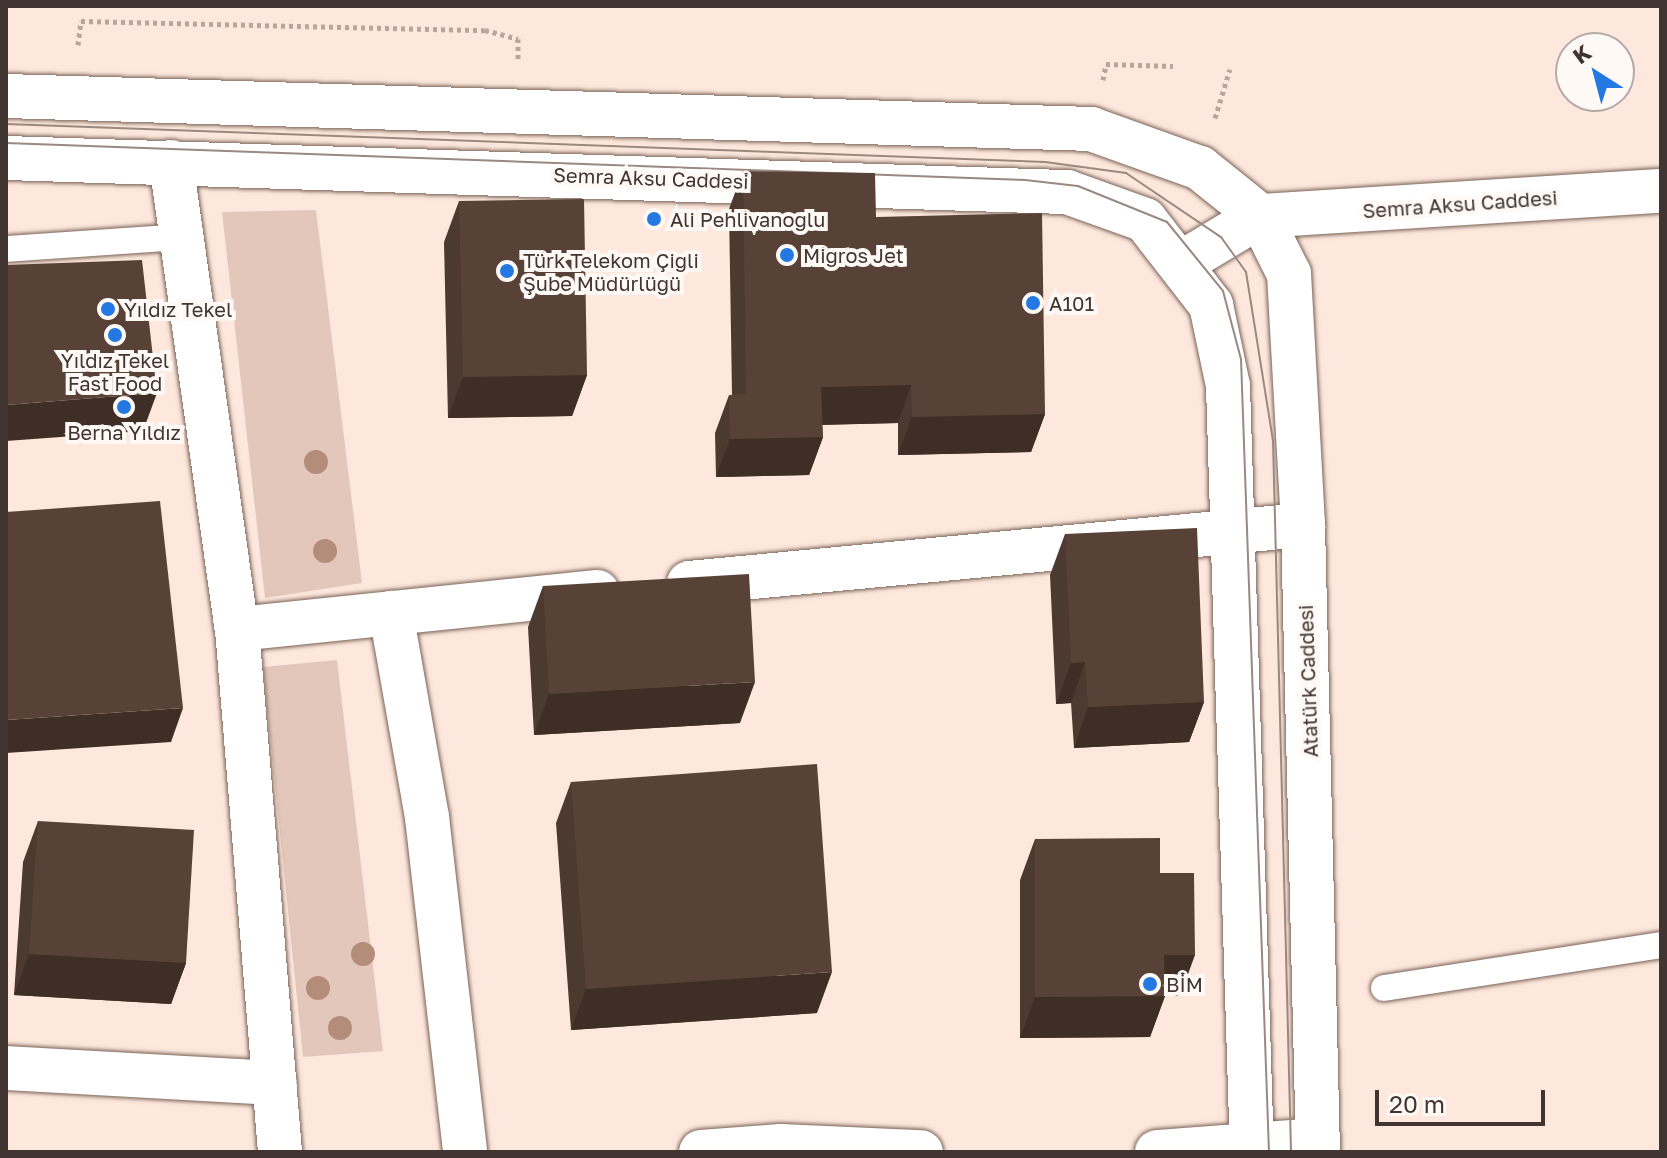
<!DOCTYPE html>
<meta charset="utf-8">
<style>
body{margin:0}
#map{position:relative;width:1667px;height:1158px;overflow:hidden;background:#fee8dd;font-family:"Golos Text",sans-serif}
div>[style]{position:absolute}
[style*='--x']{left:calc(var(--x)*1px);top:calc(var(--y)*1px);width:calc(var(--w)*1px);rotate:calc(var(--a)*1deg)}
.green>*{inset:0;background:#e3c7ba}
.path>*{height:5px;margin-top:-2.5px;transform-origin:0;background:repeating-linear-gradient(90deg,#b8a69d 0 4px,transparent 0 8px)}
.roads{filter:drop-shadow(0 0 2px #796156) drop-shadow(0 0 2px #796156)}
.lane>*{height:26px;margin:-13px;padding:0 13px;transform-origin:13px;border-radius:13px;background:#fff}
.street>*{height:44px;margin:-22px;padding:0 22px;transform-origin:22px;border-radius:22px;background:#fff}
.secondary>*{height:44px;margin:-22px;padding:0 22px;transform-origin:22px;border-radius:22px;background:#fff}
.tram>*{height:2px;margin:-1px;padding:0 1px;transform-origin:1px;border-radius:1px;background:#998981}
.trees>*{width:24px;height:24px;margin:-12px;border-radius:50%;background:#b38d79}
.wall>*{inset:0;background:#4c392f}
.shaded-wall>*{inset:0;background:#3e2e26}
.building>*{inset:0;background:#584237}
.dots>*{width:22px;height:22px;translate:-50% -50%;box-sizing:border-box;border:4px solid #fff9f6;border-radius:50%}
span{translate:-50% -50%;white-space:nowrap;text-align:center;line-height:1.15;-webkit-text-stroke:8px #fff9f6;paint-order:stroke}
.street-label{font-size:20px;color:#403530}
.poi-label{font-size:20px;color:#403530}
.left{translate:0 -50%;text-align:left}
.frame{position:absolute;inset:0;border:8px solid #403530;pointer-events:none}
.north{position:absolute;left:1555px;top:32px;width:80px;height:80px;box-sizing:border-box;background:#fff9f6;border:2px solid #b3aba7;border-radius:50%;rotate:324deg;font-size:22px;font-weight:700;line-height:32px;text-align:center;color:#403530}
.north::after{content:'';display:block;margin:auto;width:28px;height:36px;background:#2478e2;clip-path:polygon(50% 0,100% 100%,50% 72%,0 100%)}
.scale{position:absolute;left:1375px;top:1090px;width:170px;height:36px;box-sizing:border-box;border:4px solid #403530;border-top:0;padding-left:10px;font-size:24px;line-height:28px;white-space:nowrap;color:#403530;-webkit-text-stroke:6px #fff9f6;paint-order:stroke}
</style>
<div id="map">
<div class="green">
<div style="clip-path:polygon(316px 210px,362px 583px,265px 598px,222px 212px)"></div>
<div style="clip-path:polygon(337px 660px,383px 1051px,303px 1057px,263px 667px)"></div>
</div>
<div class="path">
<div style="--x:78;--y:45;--w:24;--a:-83"></div>
<div style="--x:81;--y:21;--w:404;--a:1.3"></div>
<div style="--x:485;--y:30;--w:34;--a:15"></div>
<div style="--x:518;--y:39;--w:23;--a:90"></div>
<div style="--x:1103;--y:80;--w:16;--a:-79"></div>
<div style="--x:1106;--y:64;--w:67;--a:1.7"></div>
<div style="--x:1215;--y:118;--w:51;--a:-73"></div>
</div>
<div class="roads">
<div class="lane">
<div style="--x:6;--y:249;--w:176;--a:-3.9"></div>
<div style="--x:1384;--y:988;--w:280;--a:-8.8"></div>
</div>
<div class="street">
<div style="--x:171;--y:162;--w:472;--a:82"></div>
<div style="--x:237;--y:629;--w:525;--a:85.3"></div>
<div style="--x:1183;--y:262;--w:90;--a:-30.9"></div>
<div style="--x:1260;--y:216;--w:402;--a:-3.6"></div>
<div style="--x:689;--y:583;--w:617;--a:-5.4"></div>
<div style="--x:391;--y:613;--w:207;--a:80"></div>
<div style="--x:427;--y:817;--w:337;--a:83.5"></div>
<div style="--x:237;--y:629;--w:362;--a:-5.9"></div>
<div style="--x:6;--y:1068;--w:269;--a:3.2"></div>
<div style="--x:701;--y:1152;--w:80;--a:-4.3"></div>
<div style="--x:781;--y:1146;--w:140;--a:2.5"></div>
<div style="--x:1157;--y:1152;--w:160;--a:-4.3"></div>
</div>
<div class="secondary">
<div style="--x:6;--y:96;--w:1086;--a:1.74"></div>
<div style="--x:1091;--y:129;--w:116;--a:19.7"></div>
<div style="--x:1200;--y:168;--w:77;--a:38.7"></div>
<div style="--x:1260;--y:216;--w:65;--a:63.4"></div>
<div style="--x:1289;--y:274;--w:251;--a:86.8"></div>
<div style="--x:1303;--y:525;--w:627;--a:88.63"></div>
<div style="--x:6;--y:158;--w:1062;--a:1.84"></div>
<div style="--x:1067;--y:192;--w:83;--a:19.7"></div>
<div style="--x:1145;--y:220;--w:108;--a:52.2"></div>
<div style="--x:1211;--y:305;--w:83;--a:78.1"></div>
<div style="--x:1228;--y:386;--w:766;--a:88.21"></div>
</div>
</div>
<div class="tram">
<div style="--x:6;--y:124;--w:1040;--a:2.09"></div>
<div style="--x:1045;--y:162;--w:82;--a:7.7"></div>
<div style="--x:1126;--y:173;--w:115;--a:34"></div>
<div style="--x:1221;--y:237;--w:43;--a:54.5"></div>
<div style="--x:1246;--y:272;--w:170;--a:80.9"></div>
<div style="--x:1273;--y:440;--w:712;--a:88.55"></div>
<div style="--x:6;--y:143;--w:1020;--a:2.08"></div>
<div style="--x:1025;--y:180;--w:53;--a:6.5"></div>
<div style="--x:1078;--y:186;--w:96;--a:22"></div>
<div style="--x:1167;--y:222;--w:89;--a:50.9"></div>
<div style="--x:1223;--y:291;--w:70;--a:75.2"></div>
<div style="--x:1241;--y:359;--w:793;--a:87.98"></div>
</div>
<div class="trees">
<div style="left:316px;top:462px"></div>
<div style="left:325px;top:551px"></div>
<div style="left:363px;top:954px"></div>
<div style="left:318px;top:988px"></div>
<div style="left:340px;top:1028px"></div>
</div>
<div class="wall">
<div style="clip-path:polygon(743px 171px,876px 217px,1045px 414px,1031px 452px,898px 455px,898px 423px,822px 425px,823px 437px,809px 475px,716px 477px,715px 433px,729px 395px,732px 395px,729px 209px)"></div>
<div style="clip-path:polygon(459px 201px,587px 375px,572px 416px,448px 418px,444px 242px)"></div>
<div style="clip-path:polygon(1065px 534px,1204px 702px,1189px 742px,1074px 748px,1071px 703px,1056px 704px,1050px 575px)"></div>
<div style="clip-path:polygon(543px 586px,740px 723px,534px 735px,528px 627px)"></div>
<div style="clip-path:polygon(571px 782px,817px 1013px,571px 1030px,556px 823px)"></div>
<div style="clip-path:polygon(38px 821px,186px 963px,171px 1004px,14px 995px,23px 862px)"></div>
<div style="clip-path:polygon(1035px 839px,1160px 873px,1180px 996px,1165px 996px,1150px 1037px,1020px 1038px,1020px 880px)"></div>
</div>
<div class="shaded-wall">
<div style="clip-path:polygon(587px 375px,572px 416px,448px 418px,463px 377px)"></div>
<div style="clip-path:polygon(911px 385px,898px 423px,807px 425px,821px 387px)"></div>
<div style="clip-path:polygon(157px 393px,143px 431px,6px 441px,6px 405px)"></div>
<div style="clip-path:polygon(1045px 414px,1031px 452px,898px 455px,912px 417px)"></div>
<div style="clip-path:polygon(823px 437px,809px 475px,716px 477px,730px 439px)"></div>
<div style="clip-path:polygon(1085px 662px,1071px 703px,1056px 704px,1071px 663px)"></div>
<div style="clip-path:polygon(755px 682px,740px 723px,534px 735px,549px 694px)"></div>
<div style="clip-path:polygon(1204px 702px,1189px 742px,1074px 748px,1088px 707px)"></div>
<div style="clip-path:polygon(183px 708px,171px 742px,6px 753px,6px 720px)"></div>
<div style="clip-path:polygon(29px 954px,186px 963px,171px 1004px,14px 995px)"></div>
<div style="clip-path:polygon(1164px 955px,1195px 955px,1180px 996px,1149px 996px)"></div>
<div style="clip-path:polygon(832px 972px,817px 1013px,571px 1030px,586px 989px)"></div>
<div style="clip-path:polygon(1165px 996px,1150px 1037px,1020px 1038px,1035px 997px)"></div>
</div>
<div class="building">
<div style="clip-path:polygon(743px 171px,875px 173px,876px 217px,1042px 213px,1045px 414px,912px 417px,911px 385px,821px 387px,823px 437px,730px 439px,729px 395px,746px 394px)"></div>
<div style="clip-path:polygon(584px 199px,587px 375px,463px 377px,459px 201px)"></div>
<div style="clip-path:polygon(142px 260px,157px 393px,6px 405px,6px 265px)"></div>
<div style="clip-path:polygon(160px 501px,183px 708px,6px 720px,6px 512px)"></div>
<div style="clip-path:polygon(1197px 528px,1204px 702px,1088px 707px,1085px 662px,1071px 663px,1065px 534px)"></div>
<div style="clip-path:polygon(749px 574px,755px 682px,549px 694px,543px 586px)"></div>
<div style="clip-path:polygon(817px 764px,832px 972px,586px 989px,571px 782px)"></div>
<div style="clip-path:polygon(38px 821px,194px 830px,186px 963px,29px 954px)"></div>
<div style="clip-path:polygon(1160px 838px,1160px 873px,1194px 873px,1195px 955px,1164px 955px,1165px 996px,1035px 997px,1035px 839px)"></div>
</div>
<div class="dots">
<div style="left:654px;top:219px;background:#2478e2"></div>
<div style="left:787px;top:255px;background:#2478e2"></div>
<div style="left:507px;top:271px;background:#2478e2"></div>
<div style="left:1033px;top:303px;background:#2478e2"></div>
<div style="left:108px;top:309px;background:#2478e2"></div>
<div style="left:115px;top:335px;background:#2478e2"></div>
<div style="left:124px;top:407px;background:#2478e2"></div>
<div style="left:1150px;top:984px;background:#2478e2"></div>
</div>
<div class="street-label">
<span style="left:651px;top:178px;rotate:2deg">Semra Aksu Caddesi</span>
<span style="left:1460px;top:204px;rotate:-4deg">Semra Aksu Caddesi</span>
<span style="left:1308px;top:681px;rotate:-92deg">Atatürk Caddesi</span>
</div>
<div class="poi-label">
<span class="left" style="left:670px;top:219px">Ali Pehlivanoğlu</span>
<span class="left" style="left:803px;top:255px">Migros Jet</span>
<span class="left" style="left:523px;top:272px">Türk Telekom Çiğli<br>Şube Müdürlüğü</span>
<span class="left" style="left:1049px;top:303px">A101</span>
<span class="left" style="left:124px;top:309px">Yıldız Tekel</span>
<span style="left:115px;top:372px">Yıldız Tekel<br>Fast Food</span>
<span style="left:124px;top:432px">Berna Yıldız</span>
<span class="left" style="left:1166px;top:984px">BİM</span>
</div>
<div class="frame"></div>
<div class="north">K</div>
<div class="scale">20 m</div>
</div>
